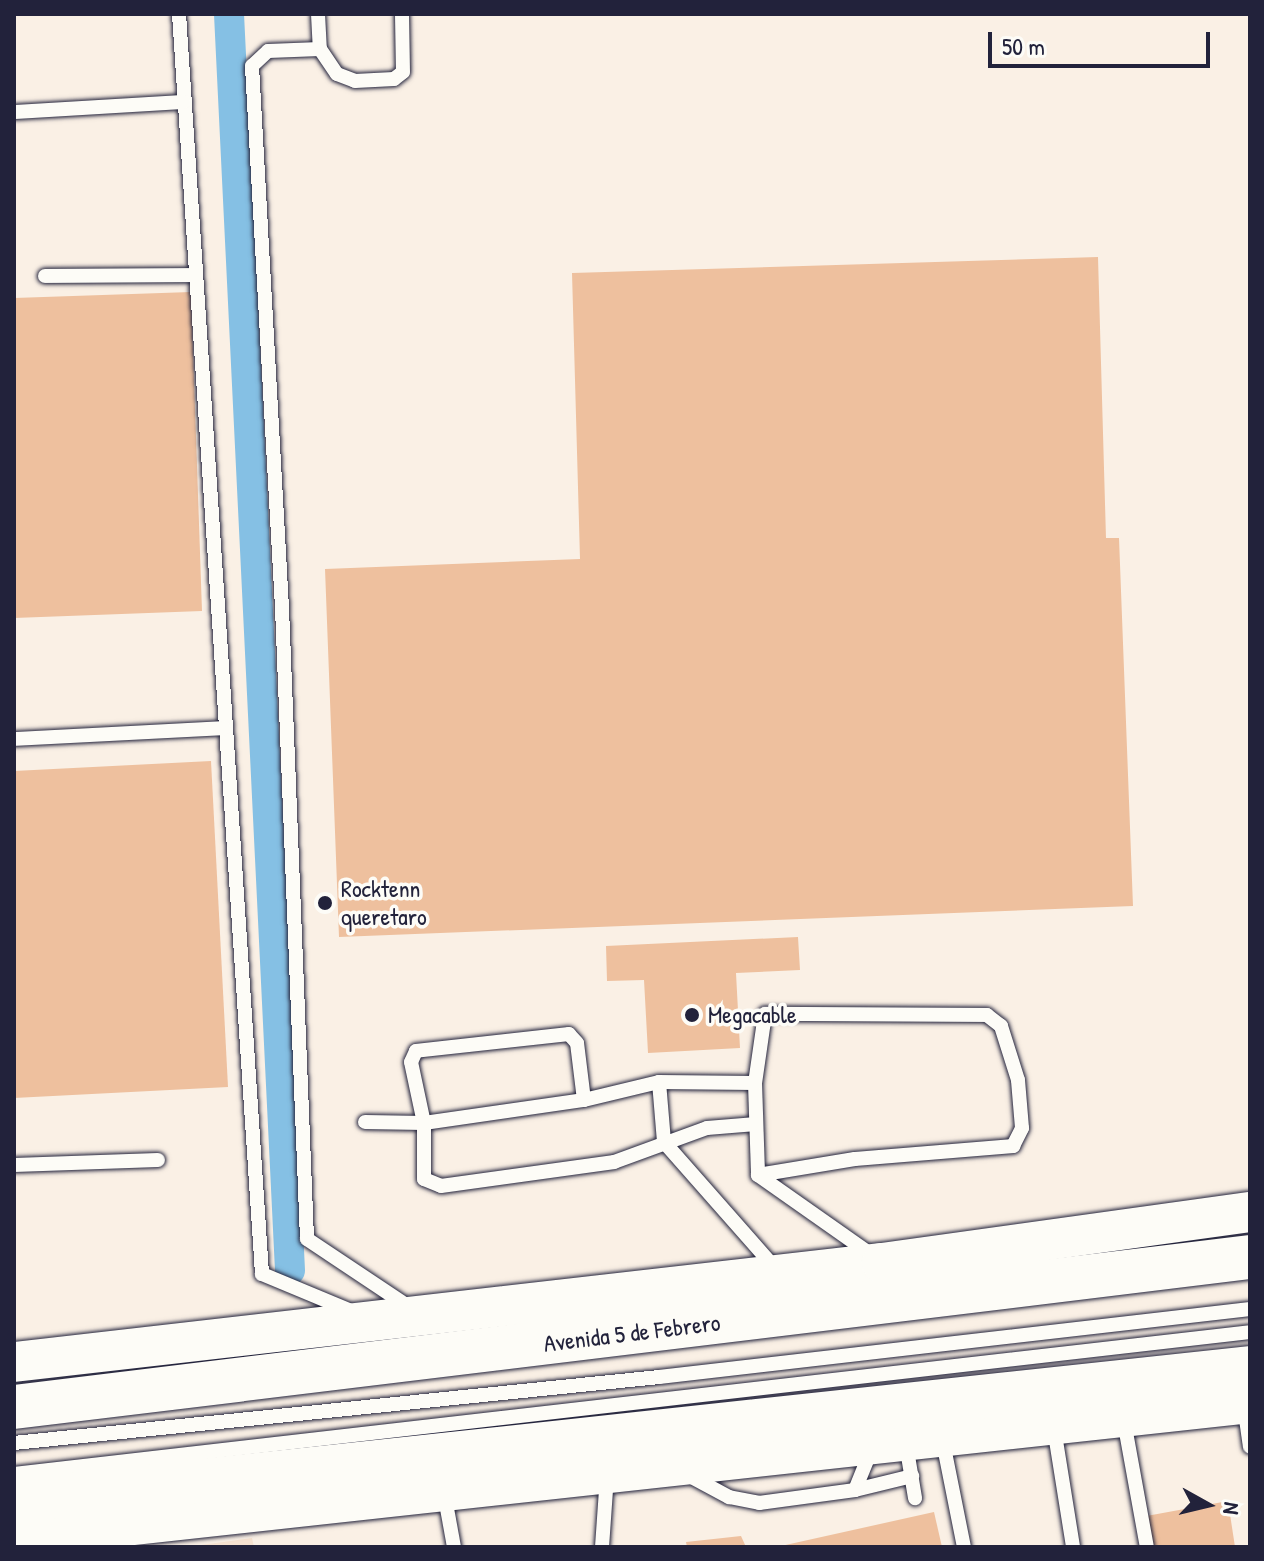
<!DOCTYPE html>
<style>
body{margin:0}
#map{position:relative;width:1264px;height:1561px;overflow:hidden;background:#faf0e5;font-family:"Patrick Hand",sans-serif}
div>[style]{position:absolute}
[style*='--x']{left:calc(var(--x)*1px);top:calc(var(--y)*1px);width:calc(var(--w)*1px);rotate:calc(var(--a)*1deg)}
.built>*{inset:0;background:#f6e2d0}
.canal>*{height:30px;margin:-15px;padding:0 15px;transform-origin:15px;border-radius:15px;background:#85c0e4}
.building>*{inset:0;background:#eec09e}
.roads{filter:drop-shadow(0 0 2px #22223b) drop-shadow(0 0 2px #22223b)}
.service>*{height:14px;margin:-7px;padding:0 7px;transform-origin:7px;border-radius:7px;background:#fdfcf7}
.secondary>*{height:40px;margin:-20px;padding:0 20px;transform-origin:20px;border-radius:20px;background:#fdfcf7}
.trunk>*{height:44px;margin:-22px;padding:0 22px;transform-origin:22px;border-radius:22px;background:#fdfcf7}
.dots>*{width:22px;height:22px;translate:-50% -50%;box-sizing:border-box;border:4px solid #fdfcf7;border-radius:50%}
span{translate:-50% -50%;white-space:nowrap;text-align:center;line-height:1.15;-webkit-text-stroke:7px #fdfcf7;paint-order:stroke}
.poi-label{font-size:24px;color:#22223b}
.left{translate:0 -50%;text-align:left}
.street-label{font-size:24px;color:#22223b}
.frame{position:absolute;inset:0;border:16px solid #22223b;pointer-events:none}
.north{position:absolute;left:1168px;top:1465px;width:80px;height:80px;-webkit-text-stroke:6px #fdfcf7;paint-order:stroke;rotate:98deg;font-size:22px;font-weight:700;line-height:32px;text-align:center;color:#22223b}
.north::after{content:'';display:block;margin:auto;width:28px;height:36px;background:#22223b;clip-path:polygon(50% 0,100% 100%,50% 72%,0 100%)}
.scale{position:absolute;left:988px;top:32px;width:222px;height:36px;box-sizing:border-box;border:4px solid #22223b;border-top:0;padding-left:10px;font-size:24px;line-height:28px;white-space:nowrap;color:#22223b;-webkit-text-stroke:6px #fdfcf7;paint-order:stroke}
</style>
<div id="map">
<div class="built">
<div style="clip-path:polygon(252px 1538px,254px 1547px,187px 1547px)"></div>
</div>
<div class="canal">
<div style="--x:229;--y:14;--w:1258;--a:87.22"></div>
</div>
<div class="building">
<div style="clip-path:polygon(1098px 257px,1106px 538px,1119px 538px,1133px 906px,339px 937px,325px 569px,580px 559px,572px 273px)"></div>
<div style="clip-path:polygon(191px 292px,202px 611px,14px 618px,14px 298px)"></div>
<div style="clip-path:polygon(211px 761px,228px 1087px,14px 1098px,14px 771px)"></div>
<div style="clip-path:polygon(798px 937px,800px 970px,736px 973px,740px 1048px,648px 1053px,644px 980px,607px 981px,606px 946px)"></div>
<div style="clip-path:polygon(1228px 1501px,1235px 1547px,1147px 1547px,1141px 1517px)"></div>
<div style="clip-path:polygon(934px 1512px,942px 1547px,781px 1547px,781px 1546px)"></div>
<div style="clip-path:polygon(741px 1536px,746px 1547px,687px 1547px,686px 1542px)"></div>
</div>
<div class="roads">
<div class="service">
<div style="--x:179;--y:14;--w:1263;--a:86.23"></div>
<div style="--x:262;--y:1274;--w:96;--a:22.6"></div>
<div style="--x:318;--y:14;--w:35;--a:87"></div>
<div style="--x:320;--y:49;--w:30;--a:56"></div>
<div style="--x:337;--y:74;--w:19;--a:21"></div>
<div style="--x:355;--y:81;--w:39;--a:-3"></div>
<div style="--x:394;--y:79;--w:11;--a:-38"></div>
<div style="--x:403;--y:72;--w:58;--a:-91"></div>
<div style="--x:320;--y:49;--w:52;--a:177.8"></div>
<div style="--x:268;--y:51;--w:22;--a:137"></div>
<div style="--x:252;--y:66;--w:543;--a:86.83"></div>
<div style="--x:282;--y:608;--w:631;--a:87.73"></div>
<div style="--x:307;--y:1239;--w:123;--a:33.7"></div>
<div style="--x:14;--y:112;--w:170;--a:-3.4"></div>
<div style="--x:45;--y:276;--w:150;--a:-0.4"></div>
<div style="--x:14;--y:739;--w:210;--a:-3"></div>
<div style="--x:755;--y:1083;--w:92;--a:88.1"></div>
<div style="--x:584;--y:1100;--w:57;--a:-97"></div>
<div style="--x:577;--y:1043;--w:12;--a:-132"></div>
<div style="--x:569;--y:1034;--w:154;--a:173.7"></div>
<div style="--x:416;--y:1051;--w:12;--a:114"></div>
<div style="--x:411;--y:1062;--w:62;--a:78"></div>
<div style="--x:424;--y:1123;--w:56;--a:90"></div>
<div style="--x:424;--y:1179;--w:18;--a:22"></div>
<div style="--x:441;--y:1186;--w:175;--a:-7.9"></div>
<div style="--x:614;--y:1162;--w:99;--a:-20.1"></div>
<div style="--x:707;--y:1128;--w:49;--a:-4.7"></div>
<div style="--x:365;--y:1122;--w:59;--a:1"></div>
<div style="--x:424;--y:1123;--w:162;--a:-8.2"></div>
<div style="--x:584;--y:1100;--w:77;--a:-13.5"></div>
<div style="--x:14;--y:1165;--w:144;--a:-2"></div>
<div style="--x:758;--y:1175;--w:98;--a:-9.4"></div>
<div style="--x:855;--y:1159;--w:159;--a:-4.7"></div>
<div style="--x:1013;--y:1146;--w:20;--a:-63"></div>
<div style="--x:1022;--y:1128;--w:48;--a:-94.8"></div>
<div style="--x:1018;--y:1080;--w:57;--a:-107.5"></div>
<div style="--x:1001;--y:1026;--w:18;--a:-142"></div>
<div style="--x:987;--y:1015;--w:222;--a:-179.7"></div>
<div style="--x:765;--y:1014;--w:70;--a:98.2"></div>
<div style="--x:755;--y:1083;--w:96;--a:-179.4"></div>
<div style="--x:659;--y:1082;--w:60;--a:85.2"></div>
<div style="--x:664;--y:1142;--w:169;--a:48.6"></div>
<div style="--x:758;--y:1175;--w:139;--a:35.1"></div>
<div style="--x:1244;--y:1405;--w:42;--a:81.9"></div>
<div style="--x:1124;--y:1421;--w:128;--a:79.7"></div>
<div style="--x:1054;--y:1428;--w:121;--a:80.9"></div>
<div style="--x:942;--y:1437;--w:112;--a:78.7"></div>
<div style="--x:14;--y:1443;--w:648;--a:-5.84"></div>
<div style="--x:659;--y:1377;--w:595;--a:-6.56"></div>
<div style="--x:906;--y:1444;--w:55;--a:80.5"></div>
<div style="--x:14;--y:1474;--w:1244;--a:-6.55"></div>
<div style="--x:688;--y:1475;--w:47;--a:28.2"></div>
<div style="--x:729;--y:1497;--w:31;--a:11"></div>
<div style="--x:759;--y:1503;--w:97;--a:-7.7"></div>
<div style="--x:855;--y:1490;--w:45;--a:-68"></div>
<div style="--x:855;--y:1490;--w:59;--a:-13.8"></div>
<div style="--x:444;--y:1492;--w:56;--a:79.7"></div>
<div style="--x:602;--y:1547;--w:71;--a:-86"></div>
</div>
<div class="secondary">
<div style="--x:14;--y:1362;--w:874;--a:-6.51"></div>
<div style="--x:882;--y:1263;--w:372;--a:-7.9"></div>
<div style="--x:14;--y:1538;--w:1243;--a:-6.23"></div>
</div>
<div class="trunk">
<div style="--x:14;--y:1407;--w:1245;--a:-6.92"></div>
<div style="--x:14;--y:1501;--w:1243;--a:-6.14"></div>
</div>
</div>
<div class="dots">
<div style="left:325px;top:903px;background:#22223b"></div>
<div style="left:692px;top:1015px;background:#22223b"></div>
</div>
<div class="poi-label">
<span class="left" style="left:341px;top:903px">Rocktenn<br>queretaro</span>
<span class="left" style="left:708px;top:1015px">Megacable</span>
</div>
<div class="street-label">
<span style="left:632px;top:1333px;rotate:-7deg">Avenida 5 de Febrero</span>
</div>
<div class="frame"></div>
<div class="north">N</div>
<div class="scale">50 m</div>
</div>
